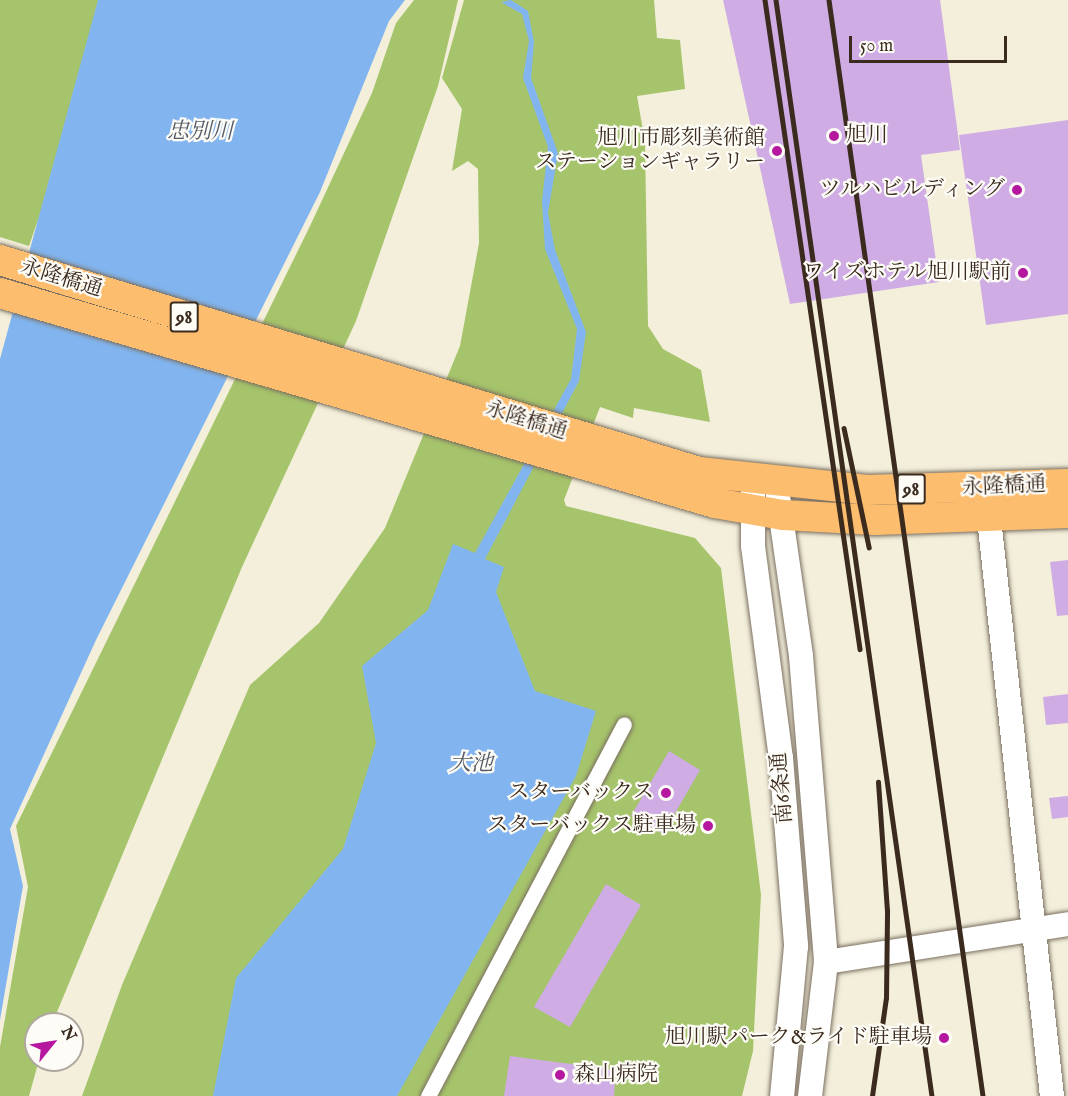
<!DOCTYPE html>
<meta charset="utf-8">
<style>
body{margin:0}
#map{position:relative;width:1068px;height:1096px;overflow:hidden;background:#f3efdb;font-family:"IM FELL English","Noto Serif JP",serif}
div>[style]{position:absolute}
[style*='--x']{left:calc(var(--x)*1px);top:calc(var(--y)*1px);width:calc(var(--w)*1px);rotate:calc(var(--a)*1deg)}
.green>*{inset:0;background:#a6c46b}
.water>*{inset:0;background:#82b5ef}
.building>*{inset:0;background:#cfade4}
.roads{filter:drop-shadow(0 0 2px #7b6f60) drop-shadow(0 0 2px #7b6f60)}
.pedestrian>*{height:15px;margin:-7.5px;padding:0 7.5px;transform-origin:7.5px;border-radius:7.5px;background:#fff}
.tertiary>*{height:24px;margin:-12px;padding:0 12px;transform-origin:12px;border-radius:12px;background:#fff}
.primary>*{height:30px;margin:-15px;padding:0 15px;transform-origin:15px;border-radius:15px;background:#fcbd6f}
.rail>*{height:4.5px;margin:-2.25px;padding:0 2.25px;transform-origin:2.25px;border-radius:2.25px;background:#3b2a1e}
.dots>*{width:16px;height:16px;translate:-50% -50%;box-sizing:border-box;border:3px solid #fdfcf7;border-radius:50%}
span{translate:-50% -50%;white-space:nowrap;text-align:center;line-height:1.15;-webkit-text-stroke:4.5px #fdfcf7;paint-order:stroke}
.shield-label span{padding:2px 4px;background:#fdfcf7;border:2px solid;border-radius:4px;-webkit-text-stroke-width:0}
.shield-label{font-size:20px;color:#3b2a1e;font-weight:700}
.poi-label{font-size:21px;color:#3b2a1e}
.left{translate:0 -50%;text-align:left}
.right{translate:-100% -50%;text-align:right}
.street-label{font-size:21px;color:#3b2a1e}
.water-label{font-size:22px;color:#545b67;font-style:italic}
.north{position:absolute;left:24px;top:1012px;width:60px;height:60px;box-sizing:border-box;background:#fdfcf7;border:2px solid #afa8a0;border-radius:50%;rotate:60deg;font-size:16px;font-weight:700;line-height:24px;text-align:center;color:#3b2a1e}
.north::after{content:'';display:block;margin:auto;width:21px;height:27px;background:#b5179e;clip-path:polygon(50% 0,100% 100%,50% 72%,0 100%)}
.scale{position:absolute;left:849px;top:36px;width:158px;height:27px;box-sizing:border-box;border:3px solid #3b2a1e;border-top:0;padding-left:8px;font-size:18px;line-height:21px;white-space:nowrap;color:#3b2a1e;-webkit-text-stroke:4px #fdfcf7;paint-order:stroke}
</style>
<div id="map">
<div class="green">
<div style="clip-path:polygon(0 0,104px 0,81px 95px,29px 246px,0 237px)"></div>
<div style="clip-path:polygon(414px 0,458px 0,438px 86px,356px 321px,242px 567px,52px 1024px,36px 1024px,39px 1060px,29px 1096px,0 1096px,0 1047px,28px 887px,16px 826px,310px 226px,372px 93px,396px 23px)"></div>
<div style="clip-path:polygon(464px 0,654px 0,657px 38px,680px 40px,685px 89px,637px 96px,645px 142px,648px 326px,663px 349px,701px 370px,710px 422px,634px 408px,633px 418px,600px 407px,564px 500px,566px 506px,695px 538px,721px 568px,761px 895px,753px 1051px,742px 1096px,82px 1096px,122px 985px,250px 685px,319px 623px,385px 528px,460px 346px,479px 243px,478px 169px,468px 161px,452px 171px,462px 109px,442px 78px)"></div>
</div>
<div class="water">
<div style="clip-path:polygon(98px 0,405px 0,389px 21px,320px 192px,96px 640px,10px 829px,23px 886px,0 1020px,0 359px)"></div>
<div style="clip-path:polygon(511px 0,528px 11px,534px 42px,531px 78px,558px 153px,548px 213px,555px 250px,586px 332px,579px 381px,485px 559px,504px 567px,496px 592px,535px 691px,596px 711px,576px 776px,397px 1096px,213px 1096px,236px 978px,343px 849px,376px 743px,362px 666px,428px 610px,453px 544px,475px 553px,571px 379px,577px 329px,545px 249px,542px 201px,548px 147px,523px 78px,529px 41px,522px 14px,501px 2px)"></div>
</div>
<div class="building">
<div style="clip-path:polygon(723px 0,940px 0,960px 150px,921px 155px,939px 282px,790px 304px)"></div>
<div style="clip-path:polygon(1068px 120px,1068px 314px,986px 325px,959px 135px)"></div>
<div style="clip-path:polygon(1068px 560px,1068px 615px,1057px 616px,1050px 562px)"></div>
<div style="clip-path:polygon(1068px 694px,1068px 723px,1046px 725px,1043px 697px)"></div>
<div style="clip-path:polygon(669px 751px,700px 770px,663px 834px,631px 816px)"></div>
<div style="clip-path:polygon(1068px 796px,1068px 817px,1052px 819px,1049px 798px)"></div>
<div style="clip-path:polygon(606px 884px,641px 905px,570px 1027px,534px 1007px)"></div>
<div style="clip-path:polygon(510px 1056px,616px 1070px,614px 1096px,504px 1096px)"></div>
</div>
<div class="roads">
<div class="pedestrian">
<div style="--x:428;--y:1096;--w:420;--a:-62.2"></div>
</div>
<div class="tertiary">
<div style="--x:753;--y:480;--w:66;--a:90"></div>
<div style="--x:753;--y:546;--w:214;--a:82.5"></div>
<div style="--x:781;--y:758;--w:189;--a:85.4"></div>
<div style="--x:796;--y:946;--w:151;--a:95.3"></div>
<div style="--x:776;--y:482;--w:176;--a:81.8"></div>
<div style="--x:801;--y:656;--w:307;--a:85.3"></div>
<div style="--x:826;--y:962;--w:135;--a:96.8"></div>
<div style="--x:987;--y:500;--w:600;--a:83.78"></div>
<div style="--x:826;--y:962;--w:245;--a:-8.9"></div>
</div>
<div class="primary">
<div style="--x:0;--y:260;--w:730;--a:16.87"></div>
<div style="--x:699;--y:472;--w:169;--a:6.1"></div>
<div style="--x:867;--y:490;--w:201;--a:-1.7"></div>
<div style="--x:0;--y:293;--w:745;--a:16.37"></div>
<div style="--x:715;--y:503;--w:69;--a:10"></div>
<div style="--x:783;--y:515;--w:92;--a:3.1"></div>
<div style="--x:875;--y:520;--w:193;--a:-2.1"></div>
</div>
</div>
<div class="rail">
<div style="--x:765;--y:0;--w:656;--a:81.67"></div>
<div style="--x:776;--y:0;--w:1107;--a:81.9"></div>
<div style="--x:829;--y:0;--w:1107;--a:82"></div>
<div style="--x:844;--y:428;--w:122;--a:78.1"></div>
<div style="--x:872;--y:1096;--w:99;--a:-81.9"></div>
<div style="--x:886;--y:998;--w:87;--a:-89.3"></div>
<div style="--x:887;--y:911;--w:129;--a:-94"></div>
</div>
<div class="dots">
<div style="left:834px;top:136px;background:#b5179e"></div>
<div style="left:777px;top:151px;background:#b5179e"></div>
<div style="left:1017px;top:190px;background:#b5179e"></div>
<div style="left:1023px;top:273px;background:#b5179e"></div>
<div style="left:666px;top:793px;background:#b5179e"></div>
<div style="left:708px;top:826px;background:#b5179e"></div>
<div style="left:944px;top:1038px;background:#b5179e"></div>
<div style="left:560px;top:1075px;background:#b5179e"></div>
</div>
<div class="shield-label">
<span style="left:184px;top:317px">98</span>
<span style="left:911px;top:489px">98</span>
</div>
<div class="poi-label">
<span class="left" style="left:846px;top:136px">旭川</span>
<span class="right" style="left:765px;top:151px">旭川市彫刻美術館<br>ステーションギャラリー</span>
<span class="right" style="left:1005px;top:190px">ツルハビルディング</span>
<span class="right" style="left:1011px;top:273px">ワイズホテル旭川駅前</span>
<span class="right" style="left:654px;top:793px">スターバックス</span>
<span class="right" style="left:696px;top:826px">スターバックス駐車場</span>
<span class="right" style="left:932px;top:1038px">旭川駅パーク&amp;ライド駐車場</span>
<span class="left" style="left:574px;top:1075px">森山病院</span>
</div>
<div class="street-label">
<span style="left:61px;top:279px;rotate:17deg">永隆橋通</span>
<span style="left:526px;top:421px;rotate:17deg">永隆橋通</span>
<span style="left:1004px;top:487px;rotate:-3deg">永隆橋通</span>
<span style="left:783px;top:788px;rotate:-95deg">南6条通</span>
</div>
<div class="water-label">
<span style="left:200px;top:133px">忠別川</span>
<span style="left:471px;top:765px">大池</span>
</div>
<div class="north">N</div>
<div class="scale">50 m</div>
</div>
